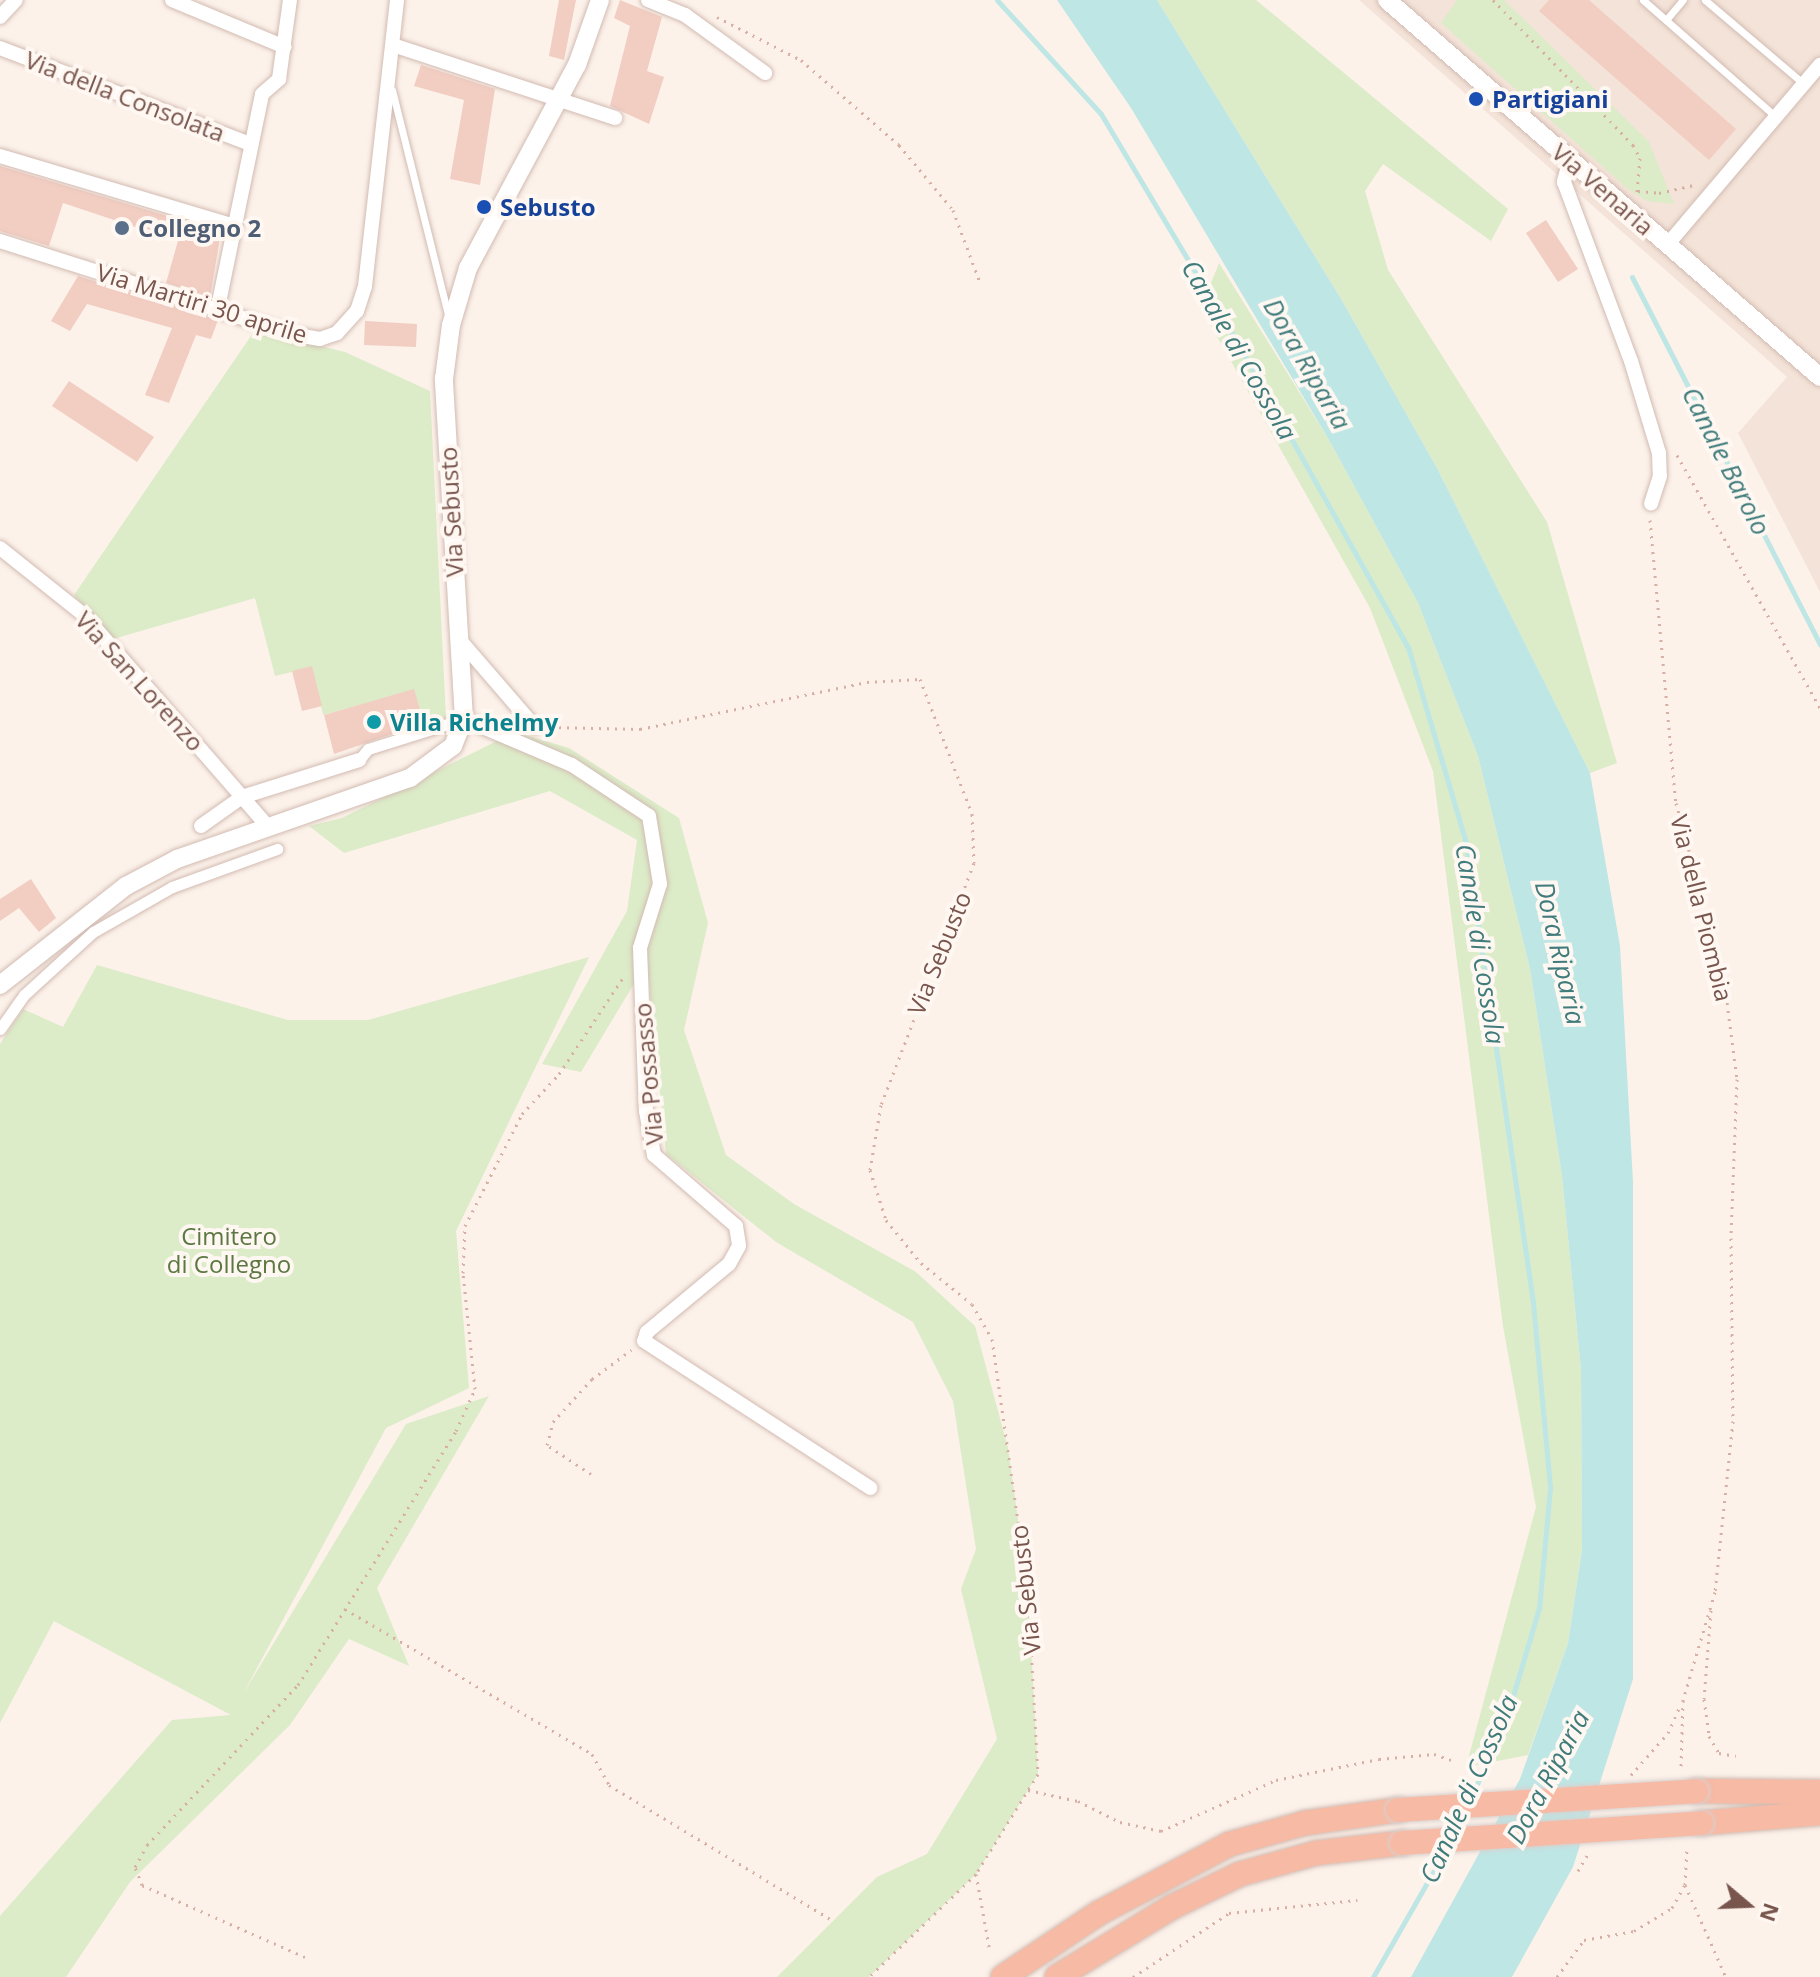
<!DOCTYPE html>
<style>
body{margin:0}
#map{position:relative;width:1820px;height:1977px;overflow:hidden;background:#fcf2ea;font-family:"Open Sans",sans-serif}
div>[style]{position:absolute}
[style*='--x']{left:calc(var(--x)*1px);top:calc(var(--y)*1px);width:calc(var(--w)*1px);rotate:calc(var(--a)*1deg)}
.residential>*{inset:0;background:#f4e3d8}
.green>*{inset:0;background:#dcebc8}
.water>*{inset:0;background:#bee6e5}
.stream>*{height:5px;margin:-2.5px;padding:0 2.5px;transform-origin:2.5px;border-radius:2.5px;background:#bee6e5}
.building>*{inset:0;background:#f2cdc2}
.path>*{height:3px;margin-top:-1.5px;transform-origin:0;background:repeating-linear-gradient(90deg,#d7afa4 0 2px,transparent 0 8px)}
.roads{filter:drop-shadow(0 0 2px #d2bbb2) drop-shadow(0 0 2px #d2bbb2)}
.service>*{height:7px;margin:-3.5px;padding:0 3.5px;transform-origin:3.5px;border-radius:3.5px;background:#fff}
.pedestrian>*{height:11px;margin:-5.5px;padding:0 5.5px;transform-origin:5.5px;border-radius:5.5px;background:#fff}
.minor>*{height:14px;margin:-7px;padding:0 7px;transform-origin:7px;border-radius:7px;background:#fff}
.tertiary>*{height:18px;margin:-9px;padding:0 9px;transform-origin:9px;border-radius:9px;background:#fff}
.trunk>*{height:24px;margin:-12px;padding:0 12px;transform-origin:12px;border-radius:12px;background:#f7baa4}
.bridges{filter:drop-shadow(0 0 2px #d9cfcd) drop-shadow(0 0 2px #d9cfcd)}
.trunk-bridge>*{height:24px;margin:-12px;padding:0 12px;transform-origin:12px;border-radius:12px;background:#f7baa4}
.dots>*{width:22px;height:22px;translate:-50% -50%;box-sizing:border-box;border:4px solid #fff7f1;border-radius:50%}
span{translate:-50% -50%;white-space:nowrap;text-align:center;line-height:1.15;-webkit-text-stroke:8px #fff7f1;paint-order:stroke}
.street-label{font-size:24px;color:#78554d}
.transit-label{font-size:24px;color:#164399;font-weight:700}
.left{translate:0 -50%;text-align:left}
.service-label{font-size:24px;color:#4e5e75;font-weight:700}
.culture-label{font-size:24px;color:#0d838f;font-weight:700}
.park-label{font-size:24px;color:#5b7742}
.water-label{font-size:26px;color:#407c7c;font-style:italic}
.north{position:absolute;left:1708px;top:1865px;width:80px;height:80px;-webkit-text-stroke:6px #fff7f1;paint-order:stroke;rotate:109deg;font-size:22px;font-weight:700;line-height:32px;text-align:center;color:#78554d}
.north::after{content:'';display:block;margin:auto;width:28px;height:36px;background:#78554d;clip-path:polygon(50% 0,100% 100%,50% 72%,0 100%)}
</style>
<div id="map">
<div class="residential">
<div style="clip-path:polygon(1359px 0,1820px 0,1820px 592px,1738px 433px,1787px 377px)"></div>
</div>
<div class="green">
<div style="clip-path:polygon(1157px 0,1256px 0,1508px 209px,1491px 241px,1383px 164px,1365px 191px,1388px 270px,1547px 522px,1617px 763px,1590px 773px,1437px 468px,1340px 297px)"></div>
<div style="clip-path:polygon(1457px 0,1504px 0,1649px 142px,1674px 204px,1647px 201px,1628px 189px,1441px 23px)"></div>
<div style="clip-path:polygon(1219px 263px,1329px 440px,1418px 603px,1478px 756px,1530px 969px,1562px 1176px,1581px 1370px,1582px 1548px,1568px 1643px,1528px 1755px,1466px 1767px,1536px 1507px,1503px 1326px,1433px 771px,1370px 608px,1201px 308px)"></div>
<div style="clip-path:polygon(255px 330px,345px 352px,430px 391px,446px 718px,425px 728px,414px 690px,323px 715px,312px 667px,275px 676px,255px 598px,113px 639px,74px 595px)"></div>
<div style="clip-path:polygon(515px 732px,569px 748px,679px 818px,708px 923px,684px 1030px,726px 1155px,794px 1204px,916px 1272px,975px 1326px,1008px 1448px,1028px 1591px,1038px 1774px,976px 1874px,869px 1977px,777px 1977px,877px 1877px,927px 1854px,997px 1739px,961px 1589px,976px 1549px,953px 1401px,913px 1322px,776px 1242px,666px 1154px,647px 962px,581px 1072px,542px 1064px,627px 911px,637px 840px,550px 791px,344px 853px,309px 826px,342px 818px)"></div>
<div style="clip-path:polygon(589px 957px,456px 1231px,469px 1388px,386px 1428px,243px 1694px,406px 1424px,489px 1396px,377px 1588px,409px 1666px,349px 1639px,290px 1725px,130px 1882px,66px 1977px,0 1977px,0 1916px,172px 1720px,231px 1715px,54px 1621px,0 1723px,0 1044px,23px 1009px,63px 1027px,97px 965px,288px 1020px,368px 1020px)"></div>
</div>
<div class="water">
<div style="clip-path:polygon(1057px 0,1157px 0,1340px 297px,1437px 468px,1590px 773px,1620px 946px,1633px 1182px,1633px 1679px,1573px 1867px,1512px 1977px,1411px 1977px,1520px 1779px,1568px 1643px,1582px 1549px,1581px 1370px,1562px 1176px,1530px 969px,1478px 756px,1418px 603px,1329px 440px,1131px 108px)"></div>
</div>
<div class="stream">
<div style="--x:997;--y:0;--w:154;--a:47.6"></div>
<div style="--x:1101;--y:114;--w:271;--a:59.2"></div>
<div style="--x:1240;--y:347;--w:344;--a:60.8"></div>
<div style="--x:1408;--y:647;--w:204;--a:73.5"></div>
<div style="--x:1466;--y:843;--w:465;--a:81.7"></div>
<div style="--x:1533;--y:1303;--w:186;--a:84.7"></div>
<div style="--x:1550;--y:1488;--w:121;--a:95.2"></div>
<div style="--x:1539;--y:1608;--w:120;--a:106.5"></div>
<div style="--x:1505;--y:1723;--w:81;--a:114.7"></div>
<div style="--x:1632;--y:277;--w:413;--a:62.9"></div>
<div style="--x:1373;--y:1977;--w:151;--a:-60.2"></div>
</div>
<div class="building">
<div style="clip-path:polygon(559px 0,576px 0,564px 60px,549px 56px)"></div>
<div style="clip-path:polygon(620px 0,662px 17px,647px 71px,664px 77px,649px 124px,610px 106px,630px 26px,614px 18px)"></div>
<div style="clip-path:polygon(1549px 0,1589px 0,1736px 129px,1709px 160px,1539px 11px)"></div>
<div style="clip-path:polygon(421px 65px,495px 89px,480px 185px,450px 179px,464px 100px,414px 86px)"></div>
<div style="clip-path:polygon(0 166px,221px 232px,210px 297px,166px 283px,180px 234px,138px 228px,63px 203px,49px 246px,0 231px)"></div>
<div style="clip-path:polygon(1546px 220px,1578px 269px,1558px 282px,1526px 233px)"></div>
<div style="clip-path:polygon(78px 276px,218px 320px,211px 339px,196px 335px,169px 403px,145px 395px,172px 328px,87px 304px,70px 331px,51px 321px)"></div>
<div style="clip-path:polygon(365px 321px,417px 324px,416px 347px,364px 345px)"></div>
<div style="clip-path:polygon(69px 381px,154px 437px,137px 462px,52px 406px)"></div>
<div style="clip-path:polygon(312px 666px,322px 706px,302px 711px,292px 671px)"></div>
<div style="clip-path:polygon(414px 689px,424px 723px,334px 754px,324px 715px)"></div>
<div style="clip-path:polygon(31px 879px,56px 918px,39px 932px,19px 908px,0 921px,0 899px)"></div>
</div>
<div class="path">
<div style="--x:1493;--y:0;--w:202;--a:46"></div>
<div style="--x:1633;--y:145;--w:15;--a:62"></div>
<div style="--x:1640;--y:158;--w:36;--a:95"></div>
<div style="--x:717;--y:17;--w:94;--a:27.1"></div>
<div style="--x:801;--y:60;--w:130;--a:40.9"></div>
<div style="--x:899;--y:145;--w:85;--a:50.3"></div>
<div style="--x:953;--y:210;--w:75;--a:69.6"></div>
<div style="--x:1638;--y:191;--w:21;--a:5"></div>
<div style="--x:1659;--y:193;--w:39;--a:-13"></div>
<div style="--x:1677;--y:455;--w:291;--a:60.5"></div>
<div style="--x:1650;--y:520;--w:284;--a:84.8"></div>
<div style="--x:1676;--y:803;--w:182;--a:74.7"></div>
<div style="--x:1724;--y:979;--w:101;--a:82.6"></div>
<div style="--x:1737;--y:1079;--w:159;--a:92.2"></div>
<div style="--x:1731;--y:1238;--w:183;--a:89.4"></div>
<div style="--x:1733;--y:1421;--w:172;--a:96"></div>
<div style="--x:1715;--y:1592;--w:113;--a:106.5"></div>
<div style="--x:1683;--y:1700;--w:69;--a:91.7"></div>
<div style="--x:551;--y:727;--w:89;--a:1.3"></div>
<div style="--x:640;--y:729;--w:232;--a:-11.7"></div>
<div style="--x:867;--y:682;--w:53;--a:-3.2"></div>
<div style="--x:920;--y:679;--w:145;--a:68.9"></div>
<div style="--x:972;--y:814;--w:49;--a:87.7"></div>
<div style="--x:974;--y:863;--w:259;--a:111"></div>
<div style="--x:881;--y:1105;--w:66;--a:99.6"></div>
<div style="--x:870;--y:1170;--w:52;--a:72.3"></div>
<div style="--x:886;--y:1220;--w:55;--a:50.9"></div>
<div style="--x:921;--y:1263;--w:65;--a:38.8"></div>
<div style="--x:972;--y:1304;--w:40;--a:60.3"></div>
<div style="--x:992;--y:1339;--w:255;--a:81.9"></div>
<div style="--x:1028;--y:1591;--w:183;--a:86.9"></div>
<div style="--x:1038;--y:1774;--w:118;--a:121.8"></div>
<div style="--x:976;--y:1874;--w:149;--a:136.1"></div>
<div style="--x:591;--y:1474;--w:53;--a:-146.6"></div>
<div style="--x:547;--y:1445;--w:24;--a:-75"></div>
<div style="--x:553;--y:1422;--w:58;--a:-47.8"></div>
<div style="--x:592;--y:1379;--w:49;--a:-36.6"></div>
<div style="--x:345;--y:1609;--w:286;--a:30.4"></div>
<div style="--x:592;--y:1754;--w:35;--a:61"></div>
<div style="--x:609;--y:1785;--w:258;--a:31.2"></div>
<div style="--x:1711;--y:1610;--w:89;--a:94.5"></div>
<div style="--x:1704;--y:1699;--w:37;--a:82"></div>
<div style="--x:1709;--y:1736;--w:20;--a:60"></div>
<div style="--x:1719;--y:1753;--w:17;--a:10"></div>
<div style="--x:1631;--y:1775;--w:56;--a:-48.6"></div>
<div style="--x:1668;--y:1733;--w:32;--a:-66"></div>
<div style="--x:1028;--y:1790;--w:51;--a:12.4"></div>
<div style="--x:1078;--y:1801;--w:47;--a:26.6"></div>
<div style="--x:1120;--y:1822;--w:42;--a:12.4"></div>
<div style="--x:1161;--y:1831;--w:126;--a:-23.9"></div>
<div style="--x:1276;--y:1780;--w:105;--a:-11.5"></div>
<div style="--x:1379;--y:1759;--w:55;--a:-5.2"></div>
<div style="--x:1434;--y:1754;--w:18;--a:19"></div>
<div style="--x:1578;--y:1871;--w:22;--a:-60"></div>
<div style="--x:976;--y:1874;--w:79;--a:79.8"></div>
<div style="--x:1685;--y:1885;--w:101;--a:66"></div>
<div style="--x:305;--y:1957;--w:178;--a:-156.2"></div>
<div style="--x:142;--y:1885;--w:19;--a:-111"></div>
<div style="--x:135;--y:1867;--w:25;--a:-61"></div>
<div style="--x:147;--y:1845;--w:220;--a:-46.7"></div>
<div style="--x:298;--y:1685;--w:299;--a:-58.1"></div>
<div style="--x:456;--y:1431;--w:46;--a:-65.7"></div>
<div style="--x:475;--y:1389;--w:117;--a:-95.9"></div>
<div style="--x:463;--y:1273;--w:47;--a:-87.6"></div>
<div style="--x:465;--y:1226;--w:126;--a:-63"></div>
<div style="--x:522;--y:1114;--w:54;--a:-47.2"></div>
<div style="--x:559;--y:1074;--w:118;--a:-56.4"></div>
<div style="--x:1133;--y:1977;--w:115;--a:-33.7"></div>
<div style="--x:1229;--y:1913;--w:129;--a:-5.8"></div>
<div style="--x:1557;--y:1977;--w:46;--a:-53.9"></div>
<div style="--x:1584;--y:1940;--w:51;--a:-10.2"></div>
<div style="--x:1634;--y:1931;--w:44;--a:-31.2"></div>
<div style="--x:1672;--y:1908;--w:26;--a:-61"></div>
<div style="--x:1685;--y:1885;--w:39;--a:-87"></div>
</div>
<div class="roads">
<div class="service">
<div style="--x:1643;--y:0;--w:177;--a:41.3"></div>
<div style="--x:1705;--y:0;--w:130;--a:40.3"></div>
<div style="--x:1666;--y:20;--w:26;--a:-50"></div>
<div style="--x:392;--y:90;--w:232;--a:76"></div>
</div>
<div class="pedestrian">
<div style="--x:359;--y:760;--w:14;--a:-51"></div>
<div style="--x:368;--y:749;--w:101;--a:-17.4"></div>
<div style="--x:0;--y:1029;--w:42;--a:-54.8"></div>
<div style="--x:24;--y:995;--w:93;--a:-42.4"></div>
<div style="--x:93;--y:932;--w:91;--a:-29.7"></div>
<div style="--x:172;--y:887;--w:112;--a:-19.9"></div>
</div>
<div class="minor">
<div style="--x:172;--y:0;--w:122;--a:22.6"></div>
<div style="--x:648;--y:0;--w:40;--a:22"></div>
<div style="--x:685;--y:15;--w:99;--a:35.9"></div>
<div style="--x:0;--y:17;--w:23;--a:-47"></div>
<div style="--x:393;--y:45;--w:234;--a:18.2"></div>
<div style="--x:0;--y:48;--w:268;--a:21"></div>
<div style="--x:0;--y:156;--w:242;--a:16.6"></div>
<div style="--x:1570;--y:159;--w:24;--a:105"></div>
<div style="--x:1564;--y:182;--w:191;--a:69.5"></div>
<div style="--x:1631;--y:361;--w:96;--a:73.1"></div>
<div style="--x:1659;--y:453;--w:23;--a:88"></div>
<div style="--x:1660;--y:476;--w:29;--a:108"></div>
<div style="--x:0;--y:241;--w:312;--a:17.6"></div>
<div style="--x:297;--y:335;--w:23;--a:10"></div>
<div style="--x:320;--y:339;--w:18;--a:-19"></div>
<div style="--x:337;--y:333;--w:30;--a:-48"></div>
<div style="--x:357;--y:311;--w:26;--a:-72"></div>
<div style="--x:365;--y:286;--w:288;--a:-83.6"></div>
<div style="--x:1668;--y:244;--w:235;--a:-49.7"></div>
<div style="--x:218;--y:307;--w:217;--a:-78.3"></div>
<div style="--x:262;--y:94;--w:23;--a:-41"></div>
<div style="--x:279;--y:79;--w:80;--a:-82.1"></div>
<div style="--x:0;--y:548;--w:107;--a:38.6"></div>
<div style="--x:84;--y:615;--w:281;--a:49"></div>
<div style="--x:459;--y:639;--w:116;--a:49.2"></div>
<div style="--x:464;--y:719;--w:117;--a:23.1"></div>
<div style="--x:572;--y:765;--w:92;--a:33.5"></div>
<div style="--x:649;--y:816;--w:69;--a:80.8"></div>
<div style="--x:660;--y:884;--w:67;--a:107.4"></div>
<div style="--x:640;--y:948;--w:163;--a:87.9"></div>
<div style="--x:646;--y:1111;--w:45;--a:79.7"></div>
<div style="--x:654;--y:1155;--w:108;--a:40.9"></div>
<div style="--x:736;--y:1226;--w:20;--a:81"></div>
<div style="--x:739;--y:1246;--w:21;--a:119"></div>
<div style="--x:729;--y:1264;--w:107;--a:140.3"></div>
<div style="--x:647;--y:1332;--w:9;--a:108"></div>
<div style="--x:644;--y:1341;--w:270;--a:33"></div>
<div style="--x:201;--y:826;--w:50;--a:-35.3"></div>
<div style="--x:242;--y:797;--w:123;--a:-17.5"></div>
</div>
<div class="tertiary">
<div style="--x:1387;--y:0;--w:574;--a:41.05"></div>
<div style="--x:0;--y:985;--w:160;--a:-38.2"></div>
<div style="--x:126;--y:886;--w:58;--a:-27.9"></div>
<div style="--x:177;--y:859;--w:247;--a:-19.2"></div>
<div style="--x:410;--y:778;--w:54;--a:-36.7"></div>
<div style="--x:453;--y:746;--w:29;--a:-68"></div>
<div style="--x:464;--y:719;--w:341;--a:-93.4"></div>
<div style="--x:444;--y:379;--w:54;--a:-82.6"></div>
<div style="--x:451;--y:325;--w:59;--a:-73.4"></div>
<div style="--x:468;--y:268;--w:230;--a:-61.8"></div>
<div style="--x:577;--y:65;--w:69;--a:-70.5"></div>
</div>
<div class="trunk">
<div style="--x:1696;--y:1791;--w:124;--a:0.5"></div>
<div style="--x:1701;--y:1823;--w:119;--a:-4.8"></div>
<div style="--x:1003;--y:1977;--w:115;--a:-33.7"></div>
<div style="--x:1099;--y:1913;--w:148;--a:-27.8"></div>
<div style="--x:1230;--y:1844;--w:78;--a:-15.6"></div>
<div style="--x:1305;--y:1823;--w:94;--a:-8"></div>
<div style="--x:1057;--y:1977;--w:135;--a:-31.3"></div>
<div style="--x:1172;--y:1907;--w:76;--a:-25.9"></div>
<div style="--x:1240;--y:1874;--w:79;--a:-15.4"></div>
<div style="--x:1316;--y:1853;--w:87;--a:-6.6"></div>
</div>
</div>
<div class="bridges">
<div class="trunk-bridge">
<div style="--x:1398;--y:1810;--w:299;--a:-3.6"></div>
<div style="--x:1402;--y:1843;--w:300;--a:-3.8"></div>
</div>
</div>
<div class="dots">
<div style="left:1476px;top:99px;background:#1a4fb4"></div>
<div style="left:484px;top:207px;background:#1a4fb4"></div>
<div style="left:122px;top:228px;background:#5c6f8a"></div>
<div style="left:374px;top:722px;background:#0f9aa8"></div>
</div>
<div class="street-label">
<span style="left:125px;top:96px;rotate:21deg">Via della Consolata</span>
<span style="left:1603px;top:189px;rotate:41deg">Via Venaria</span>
<span style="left:202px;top:303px;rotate:17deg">Via Martiri 30 aprile</span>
<span style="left:451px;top:512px;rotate:-93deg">Via Sebusto</span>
<span style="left:140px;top:681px;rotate:48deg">Via San Lorenzo</span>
<span style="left:1702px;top:908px;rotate:76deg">Via della Piombia</span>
<span style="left:939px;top:953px;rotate:-68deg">Via Sebusto</span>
<span style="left:648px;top:1074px;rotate:-95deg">Via Possasso</span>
<span style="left:1025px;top:1590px;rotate:-96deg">Via Sebusto</span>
</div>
<div class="transit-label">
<span class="left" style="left:1492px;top:99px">Partigiani</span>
<span class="left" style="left:500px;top:207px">Sebusto</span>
</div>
<div class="service-label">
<span class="left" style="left:138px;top:228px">Collegno 2</span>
</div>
<div class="culture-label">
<span class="left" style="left:390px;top:722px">Villa Richelmy</span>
</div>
<div class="park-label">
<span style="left:229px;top:1250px">Cimitero<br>di Collegno</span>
</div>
<div class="water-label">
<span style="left:1239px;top:350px;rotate:60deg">Canale di Cossola</span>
<span style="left:1307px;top:364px;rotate:60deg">Dora Riparia</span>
<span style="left:1726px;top:461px;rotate:63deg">Canale Barolo</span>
<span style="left:1480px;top:944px;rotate:81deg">Canale di Cossola</span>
<span style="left:1560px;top:953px;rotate:77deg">Dora Riparia</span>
<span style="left:1548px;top:1777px;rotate:-62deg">Dora Riparia</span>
<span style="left:1469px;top:1789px;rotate:-66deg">Canale di Cossola</span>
</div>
<div class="north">N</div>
</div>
